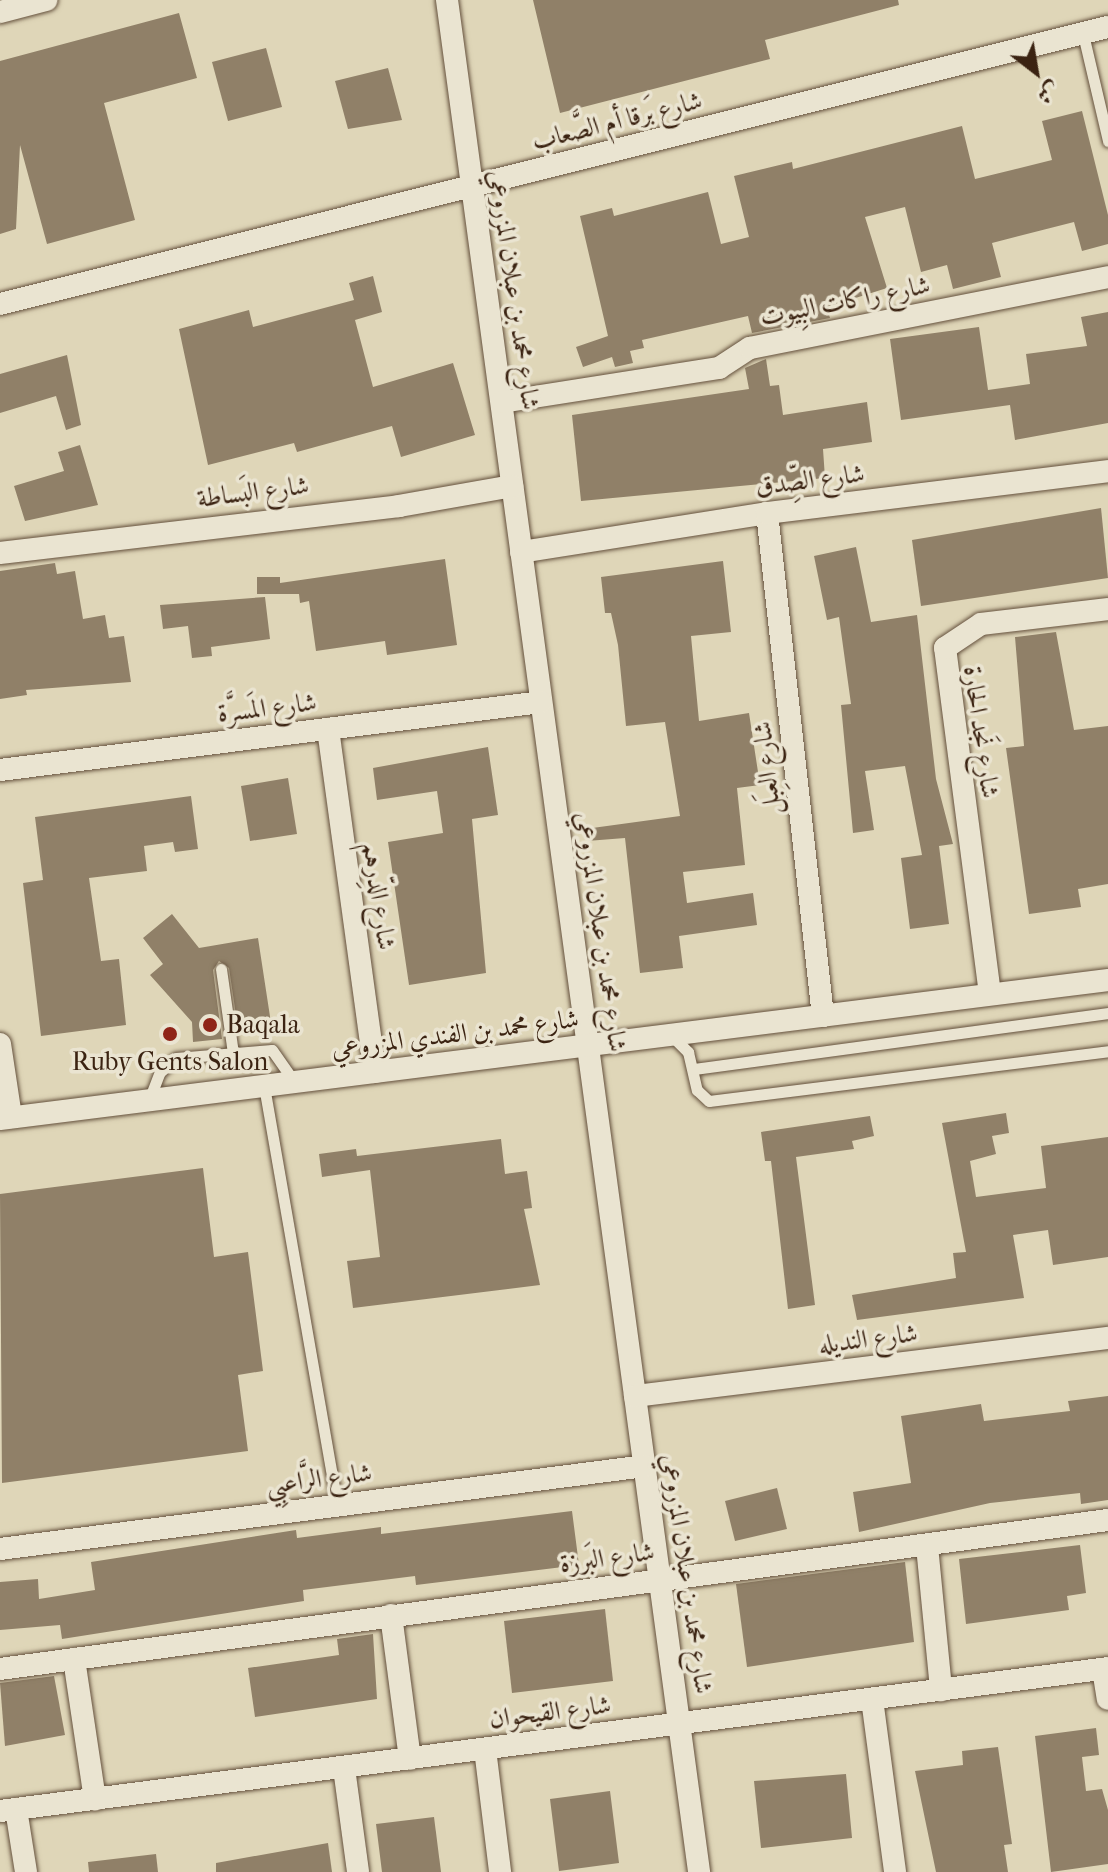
<!DOCTYPE html>
<meta charset="utf-8">
<style>
body{margin:0}
#map{position:relative;width:1108px;height:1872px;overflow:hidden;background:#dfd6b8;font-family:"IM FELL French Canon",Amiri,serif}
div>[style]{position:absolute}
[style*='--x']{left:calc(var(--x)*1px);top:calc(var(--y)*1px);width:calc(var(--w)*1px);rotate:calc(var(--a)*1deg)}
.building>*{inset:0;background:#908068}
.roads{filter:drop-shadow(0 0 2px #64503c) drop-shadow(0 0 2px #64503c)}
.service>*{height:11px;margin:-5.5px;padding:0 5.5px;transform-origin:5.5px;border-radius:5.5px;background:#eae4d1}
.minor>*{height:22px;margin:-11px;padding:0 11px;transform-origin:11px;border-radius:11px;background:#eae4d1}
.dots>*{width:22px;height:22px;translate:-50% -50%;box-sizing:border-box;border:4px solid #eae4d1;border-radius:50%}
span{translate:-50% -50%;white-space:nowrap;text-align:center;line-height:1.15;-webkit-text-stroke:7px #eae4d1;paint-order:stroke}
.street-label{font-size:26px;color:#3b2312}
.poi-label{font-size:26px;color:#3b2312}
.left{translate:0 -50%;text-align:left}
.north{position:absolute;left:996px;top:32px;width:80px;height:80px;-webkit-text-stroke:6px #eae4d1;paint-order:stroke;rotate:149deg;font-size:22px;font-weight:700;line-height:32px;text-align:center;color:#3b2312}
.north::after{content:'';display:block;margin:auto;width:28px;height:36px;background:#3b2312;clip-path:polygon(50% 0,100% 100%,50% 72%,0 100%)}
</style>
<div id="map">
<div class="building">
<div style="clip-path:polygon(533px 0,898px 0,899px 5px,765px 40px,770px 59px,560px 113px)"></div>
<div style="clip-path:polygon(179px 13px,197px 78px,104px 103px,135px 220px,47px 244px,20px 145px,16px 229px,0 234px,0 61px)"></div>
<div style="clip-path:polygon(266px 48px,282px 107px,228px 121px,212px 62px)"></div>
<div style="clip-path:polygon(388px 68px,402px 120px,348px 129px,335px 81px)"></div>
<div style="clip-path:polygon(1082px 111px,1108px 215px,1108px 244px,1082px 251px,1074px 222px,992px 243px,1001px 277px,953px 289px,947px 265px,921px 272px,905px 207px,865px 217px,887px 288px,827px 307px,830px 318px,752px 333px,748px 316px,642px 340px,644px 348px,630px 351px,633px 363px,615px 367px,612px 357px,583px 367px,576px 347px,608px 336px,580px 216px,612px 208px,614px 216px,708px 192px,721px 244px,749px 237px,734px 176px,792px 162px,793px 169px,962px 126px,975px 179px,1052px 160px,1042px 121px)"></div>
<div style="clip-path:polygon(373px 276px,382px 312px,355px 320px,373px 387px,453px 363px,475px 435px,401px 457px,392px 426px,297px 452px,294px 443px,208px 465px,179px 329px,249px 310px,253px 327px,354px 300px,349px 283px)"></div>
<div style="clip-path:polygon(1108px 312px,1108px 423px,1015px 440px,1010px 405px,901px 420px,890px 339px,979px 327px,988px 390px,1030px 384px,1026px 354px,1087px 346px,1081px 317px)"></div>
<div style="clip-path:polygon(67px 355px,81px 425px,66px 430px,56px 396px,0 413px,0 374px)"></div>
<div style="clip-path:polygon(766px 359px,770px 386px,779px 385px,783px 415px,867px 402px,872px 442px,823px 449px,825px 478px,581px 501px,572px 415px,749px 389px,745px 368px)"></div>
<div style="clip-path:polygon(80px 445px,98px 505px,25px 521px,14px 486px,64px 471px,58px 452px)"></div>
<div style="clip-path:polygon(1101px 508px,1108px 578px,921px 606px,912px 540px)"></div>
<div style="clip-path:polygon(856px 547px,871px 622px,917px 615px,936px 779px,953px 844px,939px 846px,949px 924px,910px 929px,901px 858px,922px 855px,905px 766px,865px 771px,874px 830px,853px 833px,841px 705px,851px 704px,839px 617px,827px 620px,814px 556px)"></div>
<div style="clip-path:polygon(445px 559px,457px 645px,387px 655px,385px 641px,316px 651px,309px 601px,300px 603px,299px 594px,257px 594px,257px 577px,280px 577px,280px 583px)"></div>
<div style="clip-path:polygon(723px 561px,731px 632px,691px 636px,699px 721px,749px 713px,760px 785px,737px 788px,745px 865px,683px 872px,687px 903px,753px 893px,757px 925px,679px 936px,683px 968px,640px 973px,625px 838px,587px 841px,585px 829px,680px 816px,665px 722px,626px 726px,618px 645px,611px 613px,605px 613px,601px 577px)"></div>
<div style="clip-path:polygon(55px 563px,57px 574px,75px 571px,83px 619px,105px 615px,109px 638px,124px 636px,131px 682px,26px 690px,27px 695px,0 699px,0 571px)"></div>
<div style="clip-path:polygon(265px 597px,270px 639px,211px 647px,212px 656px,192px 658px,188px 626px,163px 629px,160px 605px)"></div>
<div style="clip-path:polygon(1056px 632px,1074px 730px,1108px 726px,1108px 884px,1078px 889px,1081px 907px,1029px 914px,1006px 748px,1024px 746px,1015px 637px)"></div>
<div style="clip-path:polygon(488px 747px,498px 815px,472px 819px,486px 973px,409px 985px,388px 842px,443px 833px,437px 791px,377px 800px,373px 768px)"></div>
<div style="clip-path:polygon(288px 778px,297px 834px,250px 841px,241px 786px)"></div>
<div style="clip-path:polygon(191px 796px,198px 849px,175px 852px,173px 842px,144px 846px,147px 871px,89px 878px,101px 961px,119px 959px,126px 1025px,41px 1036px,23px 883px,43px 880px,35px 817px)"></div>
<div style="clip-path:polygon(172px 914px,199px 948px,258px 938px,271px 1023px,238px 1029px,229px 968px,219px 961px,213px 970px,222px 1039px,193px 1042px,192px 1022px,150px 975px,163px 964px,143px 938px)"></div>
<div style="clip-path:polygon(1006px 1113px,1009px 1133px,992px 1136px,996px 1154px,970px 1161px,976px 1197px,1046px 1188px,1041px 1146px,1108px 1137px,1108px 1257px,1053px 1265px,1048px 1230px,1013px 1235px,1024px 1298px,857px 1320px,852px 1295px,956px 1278px,953px 1253px,966px 1252px,942px 1123px)"></div>
<div style="clip-path:polygon(870px 1116px,874px 1136px,852px 1141px,854px 1149px,796px 1157px,815px 1305px,788px 1309px,771px 1161px,765px 1161px,761px 1132px)"></div>
<div style="clip-path:polygon(501px 1139px,505px 1174px,527px 1171px,532px 1208px,524px 1209px,540px 1285px,353px 1308px,347px 1261px,380px 1257px,370px 1170px,322px 1177px,319px 1154px,356px 1149px,357px 1156px)"></div>
<div style="clip-path:polygon(203px 1168px,214px 1257px,248px 1252px,263px 1371px,238px 1375px,248px 1451px,2px 1483px,0 1194px)"></div>
<div style="clip-path:polygon(1108px 1396px,1108px 1500px,1081px 1504px,1080px 1493px,990px 1503px,859px 1532px,853px 1492px,911px 1483px,901px 1416px,981px 1404px,984px 1421px,1070px 1411px,1068px 1401px)"></div>
<div style="clip-path:polygon(777px 1488px,787px 1529px,735px 1541px,725px 1501px)"></div>
<div style="clip-path:polygon(572px 1511px,579px 1565px,416px 1585px,415px 1576px,303px 1590px,304px 1601px,62px 1639px,60px 1625px,0 1630px,0 1582px,38px 1579px,39px 1599px,95px 1590px,91px 1562px,296px 1530px,297px 1538px,381px 1527px,381px 1534px)"></div>
<div style="clip-path:polygon(1080px 1545px,1086px 1593px,1067px 1596px,1069px 1610px,966px 1624px,959px 1559px)"></div>
<div style="clip-path:polygon(905px 1562px,914px 1642px,747px 1667px,736px 1584px)"></div>
<div style="clip-path:polygon(605px 1609px,613px 1681px,512px 1693px,504px 1621px)"></div>
<div style="clip-path:polygon(373px 1634px,377px 1699px,255px 1717px,248px 1668px,339px 1655px,337px 1639px)"></div>
<div style="clip-path:polygon(54px 1676px,65px 1735px,5px 1746px,0 1683px)"></div>
<div style="clip-path:polygon(1096px 1728px,1099px 1755px,1082px 1757px,1086px 1791px,1102px 1789px,1108px 1810px,1108px 1864px,1051px 1872px,1035px 1736px)"></div>
<div style="clip-path:polygon(998px 1747px,1012px 1844px,1004px 1845px,1008px 1872px,936px 1872px,915px 1771px,963px 1765px,962px 1751px)"></div>
<div style="clip-path:polygon(846px 1774px,852px 1838px,761px 1848px,754px 1781px)"></div>
<div style="clip-path:polygon(610px 1791px,619px 1863px,559px 1871px,550px 1799px)"></div>
<div style="clip-path:polygon(434px 1817px,441px 1872px,382px 1872px,376px 1824px)"></div>
<div style="clip-path:polygon(328px 1843px,332px 1872px,216px 1872px,216px 1863px)"></div>
<div style="clip-path:polygon(156px 1854px,158px 1872px,89px 1872px,88px 1862px)"></div>
</div>
<div class="roads">
<div class="service">
<div style="--x:1083;--y:34;--w:110;--a:76.8"></div>
<div style="--x:221;--y:969;--w:85;--a:81.9"></div>
<div style="--x:672;--y:1036;--w:23;--a:45"></div>
<div style="--x:688;--y:1052;--w:39;--a:77"></div>
<div style="--x:697;--y:1090;--w:16;--a:43"></div>
<div style="--x:709;--y:1101;--w:402;--a:-7.1"></div>
<div style="--x:694;--y:1069;--w:418;--a:-7.7"></div>
<div style="--x:264;--y:1086;--w:425;--a:80.1"></div>
<div style="--x:149;--y:1100;--w:30;--a:-69"></div>
<div style="--x:160;--y:1072;--w:21;--a:-41"></div>
<div style="--x:176;--y:1058;--w:96;--a:-4.8"></div>
<div style="--x:272;--y:1050;--w:39;--a:55"></div>
</div>
<div class="minor">
<div style="--x:447;--y:0;--w:1889;--a:82.33"></div>
<div style="--x:0;--y:12;--w:48;--a:-14.6"></div>
<div style="--x:0;--y:304;--w:1142;--a:-14.04"></div>
<div style="--x:502;--y:402;--w:220;--a:-8.9"></div>
<div style="--x:719;--y:368;--w:37;--a:-33"></div>
<div style="--x:750;--y:348;--w:365;--a:-11.2"></div>
<div style="--x:767;--y:513;--w:506;--a:83.65"></div>
<div style="--x:521;--y:552;--w:249;--a:-9"></div>
<div style="--x:767;--y:513;--w:344;--a:-7"></div>
<div style="--x:0;--y:553;--w:402;--a:-6.7"></div>
<div style="--x:399;--y:506;--w:115;--a:-10"></div>
<div style="--x:328;--y:729;--w:346;--a:82.2"></div>
<div style="--x:0;--y:770;--w:545;--a:-7.16"></div>
<div style="--x:990;--y:994;--w:349;--a:-97.4"></div>
<div style="--x:945;--y:648;--w:43;--a:-33.7"></div>
<div style="--x:981;--y:624;--w:128;--a:-6.7"></div>
<div style="--x:0;--y:1044;--w:74;--a:81.4"></div>
<div style="--x:0;--y:1119;--w:1117;--a:-7.15"></div>
<div style="--x:635;--y:1396;--w:477;--a:-7"></div>
<div style="--x:927;--y:1546;--w:145;--a:84.4"></div>
<div style="--x:0;--y:1549;--w:650;--a:-7.33"></div>
<div style="--x:391;--y:1615;--w:145;--a:82.5"></div>
<div style="--x:74;--y:1659;--w:142;--a:81.5"></div>
<div style="--x:0;--y:1669;--w:1118;--a:-7.66"></div>
<div style="--x:1103;--y:1669;--w:30;--a:81"></div>
<div style="--x:872;--y:1699;--w:175;--a:82.4"></div>
<div style="--x:485;--y:1749;--w:124;--a:83"></div>
<div style="--x:344;--y:1768;--w:105;--a:82.3"></div>
<div style="--x:16;--y:1809;--w:64;--a:81"></div>
<div style="--x:0;--y:1811;--w:1117;--a:-7.35"></div>
</div>
</div>
<div class="dots">
<div style="left:210px;top:1025px;background:#8f2418"></div>
<div style="left:170px;top:1034px;background:#8f2418"></div>
</div>
<div class="street-label">
<span style="left:617px;top:121px;rotate:-14deg">شارع بَرقا أم الصَّعاب</span>
<span style="left:514px;top:290px;rotate:82deg">شارع محمد بن عبلان المزروعي</span>
<span style="left:845px;top:301px;rotate:-11deg">شارع راكات البِيوت</span>
<span style="left:810px;top:480px;rotate:-7deg">شارع الصِّدق</span>
<span style="left:253px;top:492px;rotate:-7deg">شارع البَساطة</span>
<span style="left:267px;top:708px;rotate:-7deg">شارع المَسرَّة</span>
<span style="left:981px;top:732px;rotate:82deg">شارع نَجد الحارة</span>
<span style="left:767px;top:768px;rotate:-96deg">شارع العِبَل</span>
<span style="left:379px;top:896px;rotate:82deg">شارع الدِّرهم</span>
<span style="left:601px;top:932px;rotate:82deg">شارع محمد بن عبلان المزروعي</span>
<span style="left:455px;top:1034px;rotate:-7deg">شارع محمد بن الفندي المزروعي</span>
<span style="left:868px;top:1339px;rotate:-7deg">شارع النديله</span>
<span style="left:319px;top:1479px;rotate:-7deg">شارع الرَّاعبِي</span>
<span style="left:607px;top:1558px;rotate:-8deg">شارع البَرزة</span>
<span style="left:687px;top:1574px;rotate:82deg">شارع محمد بن عبلان المزروعي</span>
<span style="left:550px;top:1712px;rotate:-7deg">شارع القيحوان</span>
</div>
<div class="poi-label">
<span class="left" style="left:226px;top:1025px">Baqala</span>
<span style="left:170px;top:1062px">Ruby Gents Salon</span>
</div>
<div class="north">ش</div>
</div>
